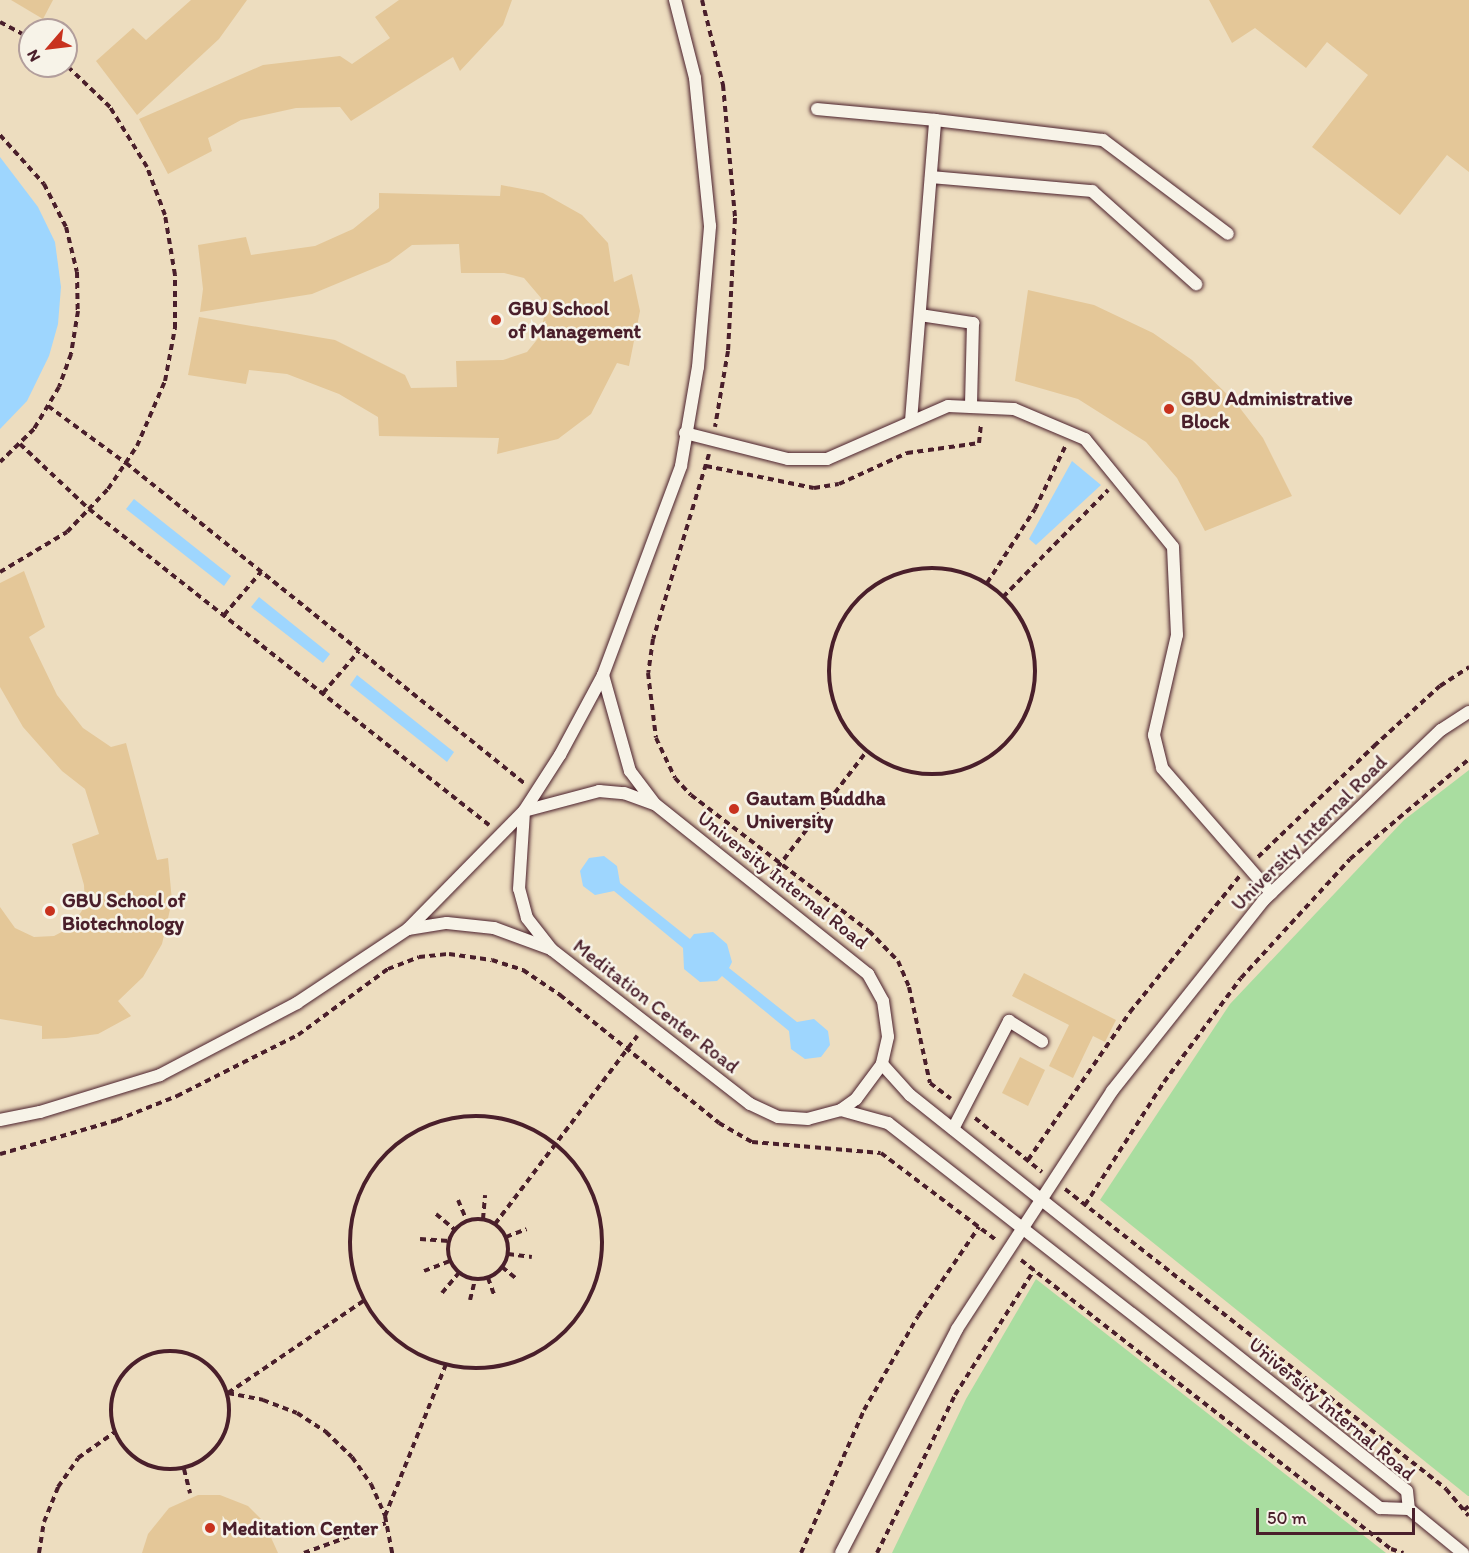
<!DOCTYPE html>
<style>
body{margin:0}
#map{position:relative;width:1469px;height:1553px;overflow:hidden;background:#f1e6d0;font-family:Itim,sans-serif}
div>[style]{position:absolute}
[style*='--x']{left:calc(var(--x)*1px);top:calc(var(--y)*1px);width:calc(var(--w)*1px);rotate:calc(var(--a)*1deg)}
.built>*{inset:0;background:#edddbf}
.green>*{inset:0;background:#a9dda0}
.water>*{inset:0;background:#9ed6fe}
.building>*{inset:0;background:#e4c798}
.path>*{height:4px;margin-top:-2px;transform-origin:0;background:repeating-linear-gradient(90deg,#4a1f2b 0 6px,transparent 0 10.5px)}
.path>.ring{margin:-2px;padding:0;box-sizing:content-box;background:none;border:4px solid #4a1f2b;border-radius:50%}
.roads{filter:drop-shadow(0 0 2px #4a1f2b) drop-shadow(0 0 2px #4a1f2b)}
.lane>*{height:12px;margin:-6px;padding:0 6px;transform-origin:6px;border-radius:6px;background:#f7f3e8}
.dots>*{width:16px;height:16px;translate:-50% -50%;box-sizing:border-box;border:3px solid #f7f3e8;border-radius:50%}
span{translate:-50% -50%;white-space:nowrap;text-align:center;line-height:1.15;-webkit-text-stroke:5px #f7f3e8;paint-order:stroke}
.poi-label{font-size:20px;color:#4a1f2b;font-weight:700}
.left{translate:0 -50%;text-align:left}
.street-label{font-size:20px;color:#4a1f2b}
.north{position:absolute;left:18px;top:18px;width:60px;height:60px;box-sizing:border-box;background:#f7f3e8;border:2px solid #b29e9c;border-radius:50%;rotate:242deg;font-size:16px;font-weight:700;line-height:24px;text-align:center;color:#4a1f2b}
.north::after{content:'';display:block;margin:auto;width:21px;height:27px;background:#c8321e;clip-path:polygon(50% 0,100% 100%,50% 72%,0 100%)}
.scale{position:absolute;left:1256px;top:1508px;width:159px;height:27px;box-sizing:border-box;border:3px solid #4a1f2b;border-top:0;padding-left:8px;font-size:18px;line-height:21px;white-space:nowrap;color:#4a1f2b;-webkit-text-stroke:4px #f7f3e8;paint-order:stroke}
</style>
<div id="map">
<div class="built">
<div style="clip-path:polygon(evenodd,0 0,1469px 0,1469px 1553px,0 1553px,0 0,30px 30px,66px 30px,66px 66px,30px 66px,30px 30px)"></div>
</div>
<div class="green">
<div style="clip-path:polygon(1469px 770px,1469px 1496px,1468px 1496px,1100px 1200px,1230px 1004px,1404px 820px)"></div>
<div style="clip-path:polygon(1036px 1279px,1386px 1553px,892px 1553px,966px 1399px)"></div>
</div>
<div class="water">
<div style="clip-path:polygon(0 157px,38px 207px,55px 242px,61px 287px,58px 324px,49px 356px,27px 401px,0 429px)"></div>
<div style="clip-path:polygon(1072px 461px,1101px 485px,1036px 545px,1029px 539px)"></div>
<div style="clip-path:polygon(134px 499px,231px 576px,224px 586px,126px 509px)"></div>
<div style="clip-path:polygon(259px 597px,330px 654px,323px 663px,251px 607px)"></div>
<div style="clip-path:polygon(357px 675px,454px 752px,447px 762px,350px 685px)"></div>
<div style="clip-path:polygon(604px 856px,617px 866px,620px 883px,690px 939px,694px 934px,713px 932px,727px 944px,732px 962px,729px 968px,797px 1022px,814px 1019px,828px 1031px,830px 1045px,821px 1057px,805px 1059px,791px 1049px,789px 1031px,722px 976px,717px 981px,700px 982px,684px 969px,683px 948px,614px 891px,595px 895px,583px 886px,580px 871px,589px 858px)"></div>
</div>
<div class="building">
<div style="clip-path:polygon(11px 0,53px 0,43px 19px)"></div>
<div style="clip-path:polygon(191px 0,247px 0,219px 39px,137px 115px,96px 61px,133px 28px,146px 40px)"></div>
<div style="clip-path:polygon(399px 0,512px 0,503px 25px,460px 71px,453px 57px,351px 121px,340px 107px,296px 108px,241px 120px,208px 138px,212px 151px,168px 174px,139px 119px,263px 65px,340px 56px,352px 64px,390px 38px,375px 17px)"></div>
<div style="clip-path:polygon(1209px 0,1469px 0,1469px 172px,1447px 155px,1400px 215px,1312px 147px,1368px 75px,1327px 42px,1306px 68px,1255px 28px,1232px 43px)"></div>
<div style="clip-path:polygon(501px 185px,543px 193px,582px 215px,608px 243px,614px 282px,632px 274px,640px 311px,629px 366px,617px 363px,591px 414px,558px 439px,497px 454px,499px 438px,379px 436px,378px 417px,339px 394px,287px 374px,249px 370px,246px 384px,188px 375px,199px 317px,335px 340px,405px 375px,411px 388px,457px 387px,456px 361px,503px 360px,527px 352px,540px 336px,544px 317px,541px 298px,524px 278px,504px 273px,461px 273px,459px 244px,412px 245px,389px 262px,312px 294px,200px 312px,203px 289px,198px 245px,246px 237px,251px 255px,315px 246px,353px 229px,379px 208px,379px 193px,500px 196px)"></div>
<div style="clip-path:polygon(1028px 290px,1094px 305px,1153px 333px,1192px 360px,1236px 403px,1263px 438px,1292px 496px,1205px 531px,1177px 478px,1146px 442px,1078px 399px,1015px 381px)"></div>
<div style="clip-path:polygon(24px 571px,45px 627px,29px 637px,57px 695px,83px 728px,111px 747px,126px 743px,157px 860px,168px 858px,172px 901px,162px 944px,143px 977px,118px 1001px,131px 1016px,98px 1034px,66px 1038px,42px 1039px,42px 1026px,0 1019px,0 907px,15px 928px,34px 937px,54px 936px,71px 927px,85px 906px,84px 885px,72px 844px,99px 834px,85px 789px,62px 771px,23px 727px,0 687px,0 583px)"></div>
<div style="clip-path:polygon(1024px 973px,1116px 1020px,1105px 1042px,1093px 1036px,1073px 1078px,1049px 1066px,1069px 1025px,1012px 996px)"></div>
<div style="clip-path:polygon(1020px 1057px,1045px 1070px,1028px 1106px,1002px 1093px)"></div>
<div style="clip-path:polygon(198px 1495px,220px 1495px,248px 1506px,264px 1522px,278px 1553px,142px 1553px,148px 1534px,169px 1508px)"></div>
</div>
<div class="path">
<div style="--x:702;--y:0;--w:88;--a:76.1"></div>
<div style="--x:723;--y:85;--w:134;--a:84.8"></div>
<div style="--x:735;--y:218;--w:133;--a:93"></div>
<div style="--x:728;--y:351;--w:77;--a:99.7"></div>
<div style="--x:0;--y:22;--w:34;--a:28"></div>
<div style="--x:0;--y:135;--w:66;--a:48.1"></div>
<div style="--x:44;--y:184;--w:48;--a:62.9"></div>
<div style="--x:66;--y:227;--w:46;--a:76.3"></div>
<div style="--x:77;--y:272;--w:39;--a:89"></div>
<div style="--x:78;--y:311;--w:44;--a:99.2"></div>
<div style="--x:71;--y:354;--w:35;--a:110"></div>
<div style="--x:59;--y:387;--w:49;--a:120.8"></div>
<div style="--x:34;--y:429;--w:47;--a:135.9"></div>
<div style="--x:48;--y:406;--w:97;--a:36.2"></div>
<div style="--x:126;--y:463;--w:511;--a:38.8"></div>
<div style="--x:20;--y:444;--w:95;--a:43.3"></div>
<div style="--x:89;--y:509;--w:510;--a:38.31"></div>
<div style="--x:709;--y:454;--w:193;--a:106.8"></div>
<div style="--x:653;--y:639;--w:34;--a:98"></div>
<div style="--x:648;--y:673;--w:65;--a:83"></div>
<div style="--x:656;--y:738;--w:44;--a:64.6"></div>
<div style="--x:675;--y:778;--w:23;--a:47"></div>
<div style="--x:691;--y:795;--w:224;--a:37.4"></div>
<div style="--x:869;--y:931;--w:42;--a:46"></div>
<div style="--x:898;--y:961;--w:28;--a:67"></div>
<div style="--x:909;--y:987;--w:98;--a:77.7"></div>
<div style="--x:930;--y:1083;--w:26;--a:37"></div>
<div style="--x:706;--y:466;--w:110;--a:11.5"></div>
<div style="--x:814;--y:488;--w:25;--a:-9"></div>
<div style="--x:839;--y:484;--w:75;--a:-24.5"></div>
<div style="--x:907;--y:453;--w:73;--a:-7.9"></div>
<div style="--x:979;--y:443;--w:20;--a:-84"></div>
<div class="ring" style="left:829px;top:568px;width:202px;height:202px"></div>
<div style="--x:0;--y:572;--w:78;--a:-30.8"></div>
<div style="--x:67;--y:532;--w:59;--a:-46.4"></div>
<div style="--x:108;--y:489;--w:52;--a:-56"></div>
<div style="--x:137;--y:446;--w:71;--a:-66.7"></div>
<div style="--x:165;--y:381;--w:54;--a:-79.3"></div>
<div style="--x:175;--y:328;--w:53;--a:-90"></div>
<div style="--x:175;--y:275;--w:61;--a:-99.5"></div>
<div style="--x:165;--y:215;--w:51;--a:-110.6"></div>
<div style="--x:147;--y:167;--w:70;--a:-121.7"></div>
<div style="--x:110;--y:107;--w:61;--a:-136.3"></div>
<div style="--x:987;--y:583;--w:88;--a:-57"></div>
<div style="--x:1035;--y:509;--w:69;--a:-64.2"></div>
<div style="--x:1003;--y:597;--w:150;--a:-45.5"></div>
<div style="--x:224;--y:615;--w:57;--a:-49.3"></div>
<div style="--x:323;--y:693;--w:55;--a:-49.4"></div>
<div style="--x:1258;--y:857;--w:161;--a:-43.7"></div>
<div style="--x:1374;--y:746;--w:89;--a:-42.3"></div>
<div style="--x:1440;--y:686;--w:35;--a:-33"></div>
<div style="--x:771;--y:876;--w:158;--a:-52.5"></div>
<div class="ring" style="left:350px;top:1116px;width:248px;height:248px"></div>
<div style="--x:975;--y:1118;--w:86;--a:38.9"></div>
<div style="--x:0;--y:1154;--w:122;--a:-16.2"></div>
<div style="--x:117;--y:1120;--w:65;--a:-21.8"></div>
<div style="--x:177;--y:1096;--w:136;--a:-26.8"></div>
<div style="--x:298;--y:1035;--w:112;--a:-36.3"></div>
<div style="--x:388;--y:969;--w:33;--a:-21"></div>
<div style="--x:419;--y:957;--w:30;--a:-6"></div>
<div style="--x:449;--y:954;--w:43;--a:7.9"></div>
<div style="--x:492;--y:960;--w:33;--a:18"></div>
<div style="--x:523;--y:970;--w:45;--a:34"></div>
<div style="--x:560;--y:995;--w:204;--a:38.8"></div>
<div style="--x:719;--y:1123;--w:38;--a:30"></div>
<div style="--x:752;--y:1142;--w:129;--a:4.9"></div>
<div style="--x:881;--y:1153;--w:144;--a:37.1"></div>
<div style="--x:1028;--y:1160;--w:180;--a:-55.4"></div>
<div style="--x:1130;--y:1012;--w:174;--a:-51.1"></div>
<div style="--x:1065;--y:1189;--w:485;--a:38.2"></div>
<div style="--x:1446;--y:1489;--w:35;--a:50"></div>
<div style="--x:458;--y:1200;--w:23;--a:67"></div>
<div style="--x:1085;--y:1205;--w:146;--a:-57.3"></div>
<div style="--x:1164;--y:1082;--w:129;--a:-53.5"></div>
<div style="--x:1241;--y:978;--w:161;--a:-47.5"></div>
<div style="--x:1350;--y:859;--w:155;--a:-40"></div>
<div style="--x:436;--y:1214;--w:25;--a:40"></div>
<div class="ring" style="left:448px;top:1219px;width:56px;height:56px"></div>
<div style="--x:483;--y:1219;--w:24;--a:-85"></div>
<div style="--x:495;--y:1224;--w:236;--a:-52.9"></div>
<div style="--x:506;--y:1237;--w:22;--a:-21"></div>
<div style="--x:420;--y:1239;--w:29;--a:4"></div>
<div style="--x:508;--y:1254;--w:24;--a:7"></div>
<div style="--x:1021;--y:1260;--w:469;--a:38"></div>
<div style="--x:1391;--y:1549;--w:13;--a:18"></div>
<div style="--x:502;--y:1267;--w:19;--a:39"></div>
<div style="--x:424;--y:1271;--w:28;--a:-21"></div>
<div style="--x:488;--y:1278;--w:20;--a:70"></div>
<div style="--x:442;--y:1293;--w:26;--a:-50"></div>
<div style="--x:470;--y:1300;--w:21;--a:-76"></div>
<div class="ring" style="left:111px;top:1351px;width:114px;height:114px"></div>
<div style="--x:228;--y:1393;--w:36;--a:11"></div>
<div style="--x:263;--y:1400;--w:36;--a:21"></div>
<div style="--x:297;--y:1413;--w:35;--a:33"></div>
<div style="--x:326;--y:1432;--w:36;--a:44"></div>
<div style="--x:352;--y:1457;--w:33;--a:55"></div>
<div style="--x:371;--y:1484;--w:35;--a:66"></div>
<div style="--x:385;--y:1516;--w:38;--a:79"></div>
<div style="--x:228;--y:1393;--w:166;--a:-34.2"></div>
<div style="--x:184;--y:1469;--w:25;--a:76"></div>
<div style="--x:1464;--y:1510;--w:6;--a:-39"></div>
<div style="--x:385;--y:1516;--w:164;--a:-68.1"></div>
<div style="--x:39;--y:1553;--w:31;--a:-81"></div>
<div style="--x:44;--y:1522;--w:38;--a:-68"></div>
<div style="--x:58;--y:1487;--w:35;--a:-55"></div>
<div style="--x:78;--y:1458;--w:45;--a:-35.1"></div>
<div style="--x:304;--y:1553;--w:87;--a:-20.1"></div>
<div style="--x:801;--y:1553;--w:156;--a:-66.2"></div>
<div style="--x:864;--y:1410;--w:108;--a:-60.1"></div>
<div style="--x:918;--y:1316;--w:108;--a:-55.6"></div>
<div style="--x:877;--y:1553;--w:176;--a:-63.7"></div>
<div style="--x:955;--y:1395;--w:148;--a:-57.7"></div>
</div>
<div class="roads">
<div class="lane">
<div style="--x:817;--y:109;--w:119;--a:5.3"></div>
<div style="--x:931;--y:177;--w:162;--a:5"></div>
<div style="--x:1092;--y:191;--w:140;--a:41.8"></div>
<div style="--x:920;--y:315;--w:54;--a:8.6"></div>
<div style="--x:973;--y:323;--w:84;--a:91.4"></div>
<div style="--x:911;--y:421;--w:302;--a:-85.4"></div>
<div style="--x:935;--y:120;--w:169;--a:6.8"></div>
<div style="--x:1103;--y:140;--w:156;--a:36.9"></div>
<div style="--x:685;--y:433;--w:106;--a:14.2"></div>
<div style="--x:788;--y:459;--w:39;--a:0"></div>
<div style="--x:827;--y:459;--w:132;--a:-23.7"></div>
<div style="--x:948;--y:406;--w:66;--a:2.6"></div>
<div style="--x:1014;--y:409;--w:77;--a:22.9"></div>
<div style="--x:1085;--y:439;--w:139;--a:50.8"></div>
<div style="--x:1173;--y:547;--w:88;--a:87.4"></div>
<div style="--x:1177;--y:635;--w:103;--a:103"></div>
<div style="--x:1154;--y:735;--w:34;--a:76"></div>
<div style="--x:1162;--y:768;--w:166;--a:48.9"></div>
<div style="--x:603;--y:675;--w:100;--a:74.3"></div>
<div style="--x:630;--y:771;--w:40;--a:53"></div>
<div style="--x:599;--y:791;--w:25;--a:5"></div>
<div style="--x:624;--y:793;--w:33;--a:20"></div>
<div style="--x:655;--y:804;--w:273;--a:38.6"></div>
<div style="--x:868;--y:974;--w:31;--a:61"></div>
<div style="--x:883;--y:1001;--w:36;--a:82"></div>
<div style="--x:888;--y:1037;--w:28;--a:103"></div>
<div style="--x:882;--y:1064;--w:44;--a:126.6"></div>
<div style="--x:856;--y:1099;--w:19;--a:144"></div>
<div style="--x:841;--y:1110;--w:34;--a:165"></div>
<div style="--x:808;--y:1119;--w:30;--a:-176"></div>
<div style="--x:778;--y:1117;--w:31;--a:-155"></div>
<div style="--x:750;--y:1104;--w:251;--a:-142.1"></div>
<div style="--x:552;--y:950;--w:41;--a:-128"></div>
<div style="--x:527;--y:918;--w:30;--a:-105"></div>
<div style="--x:519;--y:889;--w:78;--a:-86.3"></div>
<div style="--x:524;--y:811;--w:78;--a:-14.9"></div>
<div style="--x:408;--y:929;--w:39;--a:-9"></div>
<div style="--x:447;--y:923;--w:47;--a:6.1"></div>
<div style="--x:494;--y:928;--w:61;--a:20.2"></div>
<div style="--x:882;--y:1064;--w:42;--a:47.9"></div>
<div style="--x:910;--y:1095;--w:635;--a:38.55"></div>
<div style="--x:1407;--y:1491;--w:18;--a:84"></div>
<div style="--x:841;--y:1110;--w:49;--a:15.5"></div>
<div style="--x:888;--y:1123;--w:625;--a:38.04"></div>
<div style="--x:1380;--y:1508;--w:29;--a:2"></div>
<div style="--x:0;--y:1120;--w:41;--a:-11.3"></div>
<div style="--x:40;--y:1112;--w:126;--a:-17.1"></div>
<div style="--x:160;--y:1075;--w:155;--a:-27.7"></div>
<div style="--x:297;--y:1003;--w:133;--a:-33.7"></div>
<div style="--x:408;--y:929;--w:165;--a:-45.5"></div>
<div style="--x:524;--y:811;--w:67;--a:-57.3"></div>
<div style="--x:560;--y:755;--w:91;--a:-61.7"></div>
<div style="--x:603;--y:675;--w:223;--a:-69.5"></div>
<div style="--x:681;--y:466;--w:100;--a:-80.3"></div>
<div style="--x:698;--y:367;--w:142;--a:-85.1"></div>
<div style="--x:710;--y:226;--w:149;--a:-95.8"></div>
<div style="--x:695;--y:78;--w:81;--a:-104.4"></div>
<div style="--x:953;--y:1129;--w:122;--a:-62.6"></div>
<div style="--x:1009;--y:1021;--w:39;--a:32"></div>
<div style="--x:1409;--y:1509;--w:70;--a:39.2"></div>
<div style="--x:841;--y:1553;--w:252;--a:-62.6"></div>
<div style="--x:957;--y:1329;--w:284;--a:-56.9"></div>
<div style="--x:1112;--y:1091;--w:243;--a:-51.5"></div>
<div style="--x:1263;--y:901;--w:247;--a:-43.9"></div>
<div style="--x:1441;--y:730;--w:33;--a:-33"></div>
</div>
</div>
<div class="dots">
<div style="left:496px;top:320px;background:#c8321e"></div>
<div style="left:1169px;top:409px;background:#c8321e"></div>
<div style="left:734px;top:809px;background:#c8321e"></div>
<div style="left:50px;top:911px;background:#c8321e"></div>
<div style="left:210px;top:1528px;background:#c8321e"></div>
</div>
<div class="poi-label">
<span class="left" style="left:508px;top:320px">GBU School<br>of Management</span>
<span class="left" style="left:1181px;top:410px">GBU Administrative<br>Block</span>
<span class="left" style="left:746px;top:810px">Gautam Buddha<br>University</span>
<span class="left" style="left:62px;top:912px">GBU School of<br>Biotechnology</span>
<span class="left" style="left:222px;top:1528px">Meditation Center</span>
</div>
<div class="street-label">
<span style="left:1309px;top:833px;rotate:-45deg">University Internal Road</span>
<span style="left:783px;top:880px;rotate:38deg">University Internal Road</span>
<span style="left:656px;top:1006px;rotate:38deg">Meditation Center Road</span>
<span style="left:1332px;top:1409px;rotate:40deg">University Internal Road</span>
</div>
<div class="north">N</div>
<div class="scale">50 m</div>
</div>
